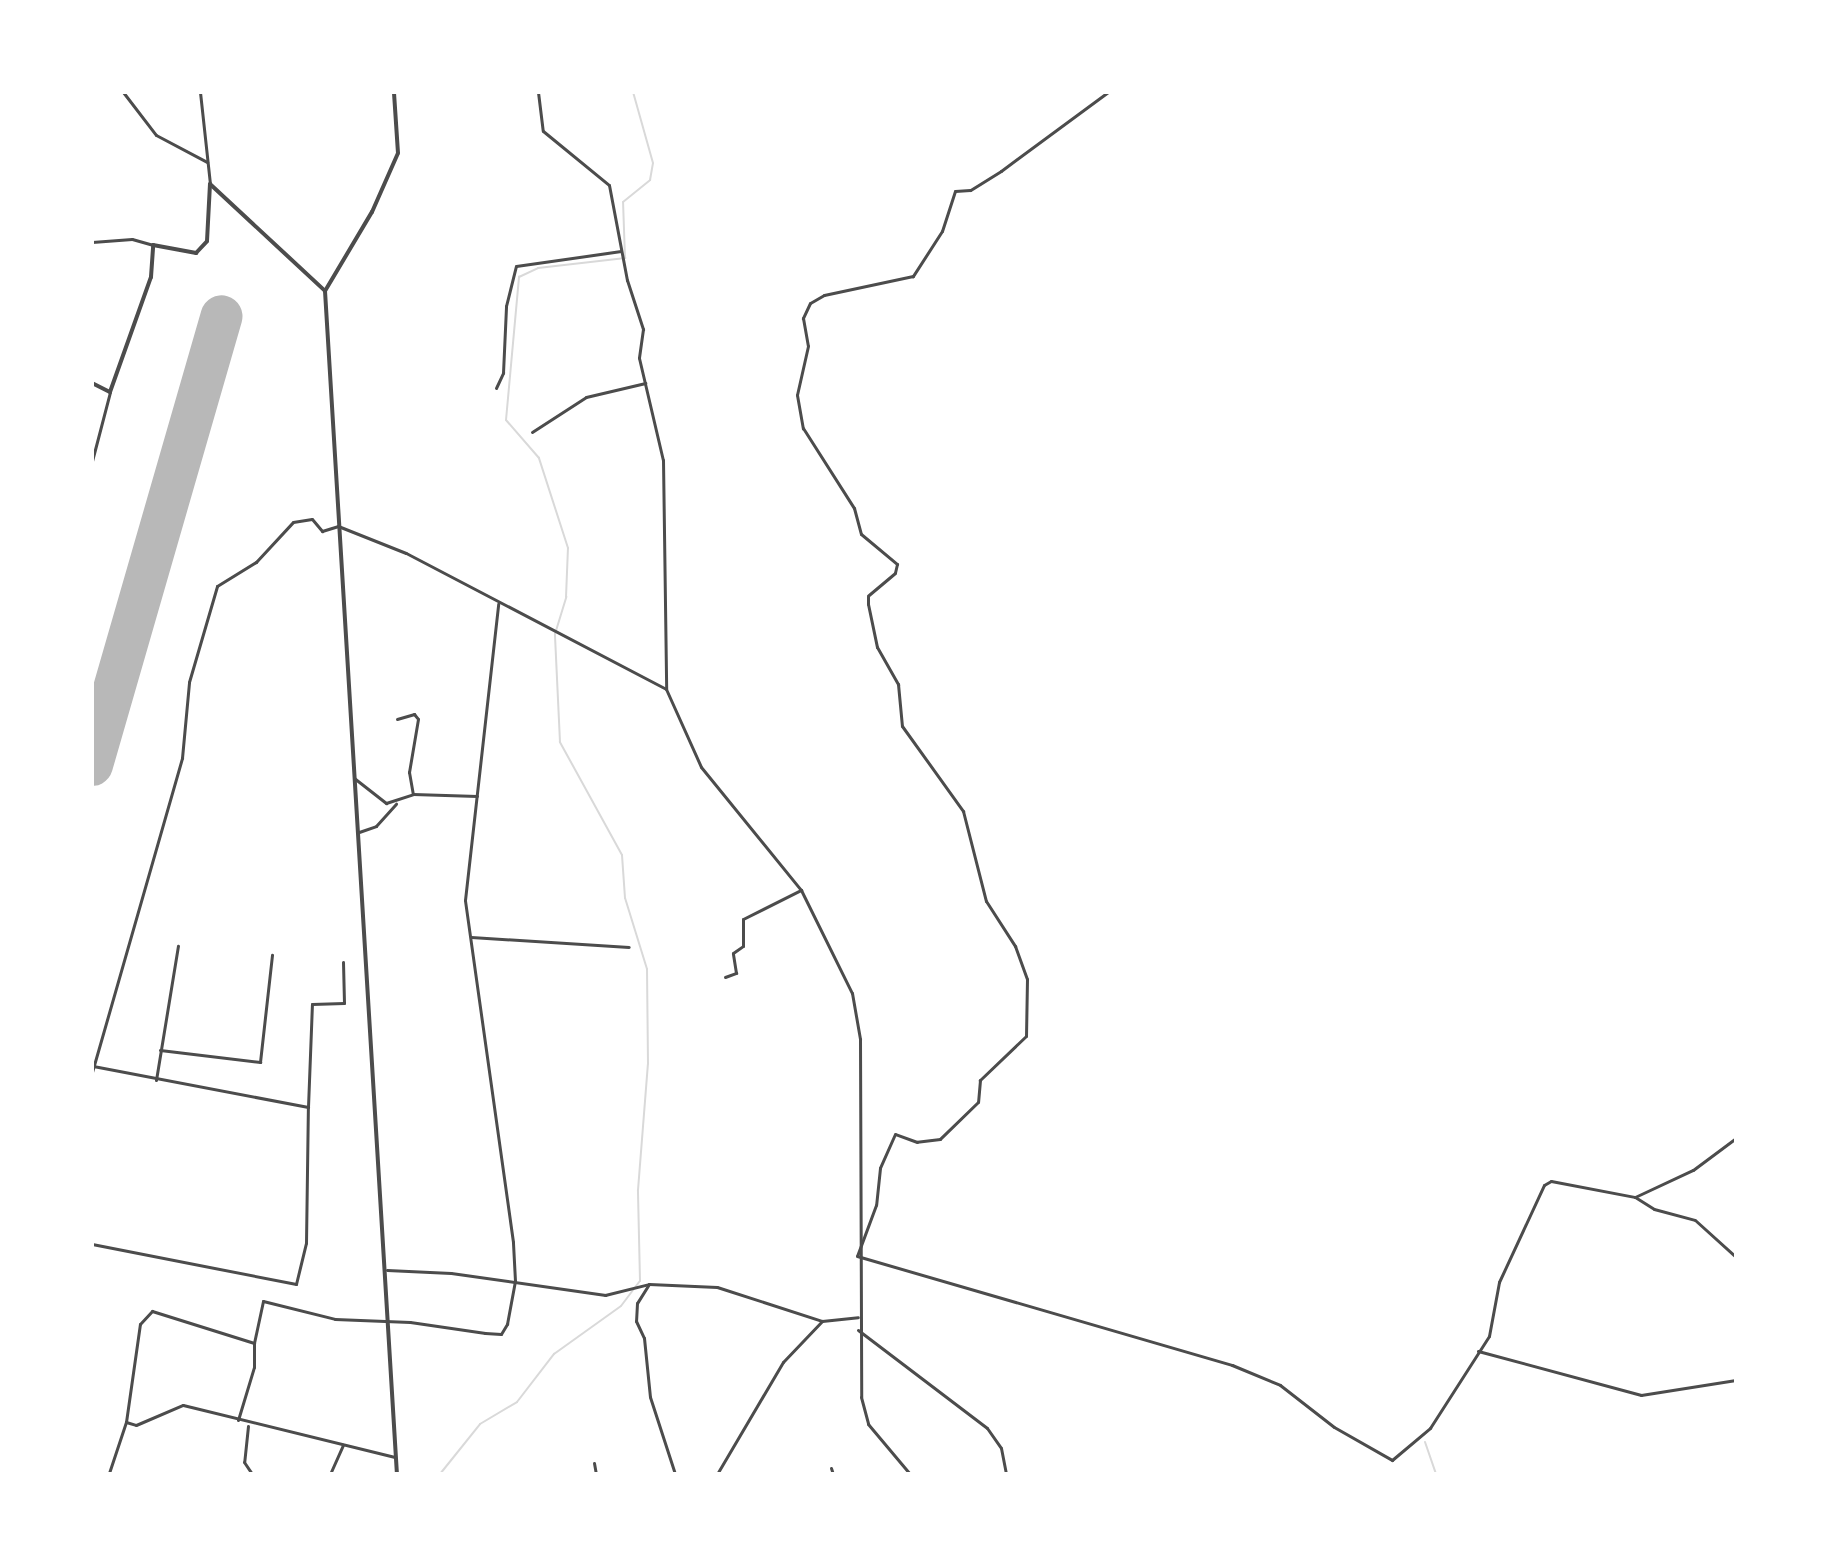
<!DOCTYPE html>
<style>
body{margin:0}
#map{position:relative;width:1828px;height:1566px;overflow:hidden;background:#fff;font-family:"DejaVu Sans",sans-serif}
div>[style]{position:absolute}
[style*='--x']{left:calc(var(--x)*1px);top:calc(var(--y)*1px);width:calc(var(--w)*1px);rotate:calc(var(--a)*1deg)}
.stream>*{height:2px;margin:-1px;padding:0 1px;transform-origin:1px;border-radius:1px;background:#d9d9d9}
.taxiway>*{height:16px;margin:-8px;padding:0 8px;transform-origin:8px;border-radius:8px;background:#b8b8b8}
.runway>*{height:42px;margin:-21px;padding:0 21px;transform-origin:21px;border-radius:21px;background:#b8b8b8}
.minor>*{height:3px;margin:-1.5px;padding:0 1.5px;transform-origin:1.5px;border-radius:1.5px;background:#4c4c4c}
.tertiary>*{height:4px;margin:-2px;padding:0 2px;transform-origin:2px;border-radius:2px;background:#4c4c4c}
span{translate:-50% -50%;white-space:nowrap;text-align:center;line-height:1.15;-webkit-text-stroke:6px #fff;paint-order:stroke}
.frame{position:absolute;inset:0;border:94px solid #fff;pointer-events:none}
</style>
<div id="map">
<div class="stream">
<div style="--x:1425;--y:1442;--w:34;--a:71"></div>
<div style="--x:440;--y:1474;--w:64;--a:-51.3"></div>
<div style="--x:480;--y:1424;--w:43;--a:-30.7"></div>
<div style="--x:517;--y:1402;--w:61;--a:-52.4"></div>
<div style="--x:554;--y:1354;--w:82;--a:-35.6"></div>
<div style="--x:621;--y:1306;--w:31;--a:-53"></div>
<div style="--x:640;--y:1281;--w:91;--a:-91.3"></div>
<div style="--x:638;--y:1190;--w:126;--a:-85.5"></div>
<div style="--x:648;--y:1064;--w:95;--a:-90.6"></div>
<div style="--x:647;--y:969;--w:74;--a:-107.2"></div>
<div style="--x:625;--y:898;--w:43;--a:-94"></div>
<div style="--x:622;--y:855;--w:129;--a:-118.8"></div>
<div style="--x:560;--y:742;--w:108;--a:-92.7"></div>
<div style="--x:555;--y:634;--w:39;--a:-73"></div>
<div style="--x:566;--y:597;--w:49;--a:-87.7"></div>
<div style="--x:568;--y:548;--w:95;--a:-107.9"></div>
<div style="--x:539;--y:458;--w:50;--a:-131"></div>
<div style="--x:506;--y:420;--w:144;--a:-84.8"></div>
<div style="--x:519;--y:277;--w:21;--a:-25"></div>
<div style="--x:538;--y:268;--w:88;--a:-6.6"></div>
<div style="--x:625;--y:258;--w:56;--a:-92"></div>
<div style="--x:623;--y:202;--w:35;--a:-39"></div>
<div style="--x:650;--y:180;--w:17;--a:-80"></div>
<div style="--x:653;--y:163;--w:74;--a:-105.7"></div>
</div>
<div class="taxiway">
<div style="--x:92;--y:707;--w:24;--a:-33"></div>
<div style="--x:92;--y:718;--w:24;--a:73"></div>
</div>
<div class="runway">
<div style="--x:92;--y:765;--w:467;--a:-73.9"></div>
</div>
<div class="minor">
<div style="--x:123;--y:92;--w:54;--a:52.5"></div>
<div style="--x:156;--y:135;--w:58;--a:27.9"></div>
<div style="--x:200;--y:92;--w:93;--a:83.8"></div>
<div style="--x:538;--y:92;--w:39;--a:83"></div>
<div style="--x:543;--y:131;--w:85;--a:39.3"></div>
<div style="--x:609;--y:185;--w:97;--a:79.3"></div>
<div style="--x:627;--y:280;--w:52;--a:71.9"></div>
<div style="--x:643;--y:329;--w:29;--a:98"></div>
<div style="--x:639;--y:358;--w:105;--a:76.8"></div>
<div style="--x:663;--y:460;--w:229;--a:89.2"></div>
<div style="--x:666;--y:689;--w:85;--a:65.8"></div>
<div style="--x:701;--y:767;--w:159;--a:50.9"></div>
<div style="--x:801;--y:890;--w:115;--a:63.7"></div>
<div style="--x:852;--y:993;--w:47;--a:80.1"></div>
<div style="--x:860;--y:1039;--w:358;--a:89.8"></div>
<div style="--x:861;--y:1397;--w:28;--a:75"></div>
<div style="--x:868;--y:1424;--w:65;--a:50"></div>
<div style="--x:1108;--y:92;--w:133;--a:143.6"></div>
<div style="--x:1001;--y:171;--w:36;--a:148"></div>
<div style="--x:970;--y:190;--w:15;--a:176"></div>
<div style="--x:955;--y:191;--w:42;--a:108"></div>
<div style="--x:942;--y:231;--w:54;--a:122.8"></div>
<div style="--x:913;--y:276;--w:91;--a:167.9"></div>
<div style="--x:824;--y:295;--w:16;--a:150"></div>
<div style="--x:810;--y:303;--w:17;--a:115"></div>
<div style="--x:803;--y:318;--w:28;--a:80"></div>
<div style="--x:808;--y:346;--w:50;--a:102.7"></div>
<div style="--x:797;--y:395;--w:34;--a:80"></div>
<div style="--x:803;--y:428;--w:95;--a:57.5"></div>
<div style="--x:854;--y:508;--w:27;--a:75"></div>
<div style="--x:861;--y:534;--w:47;--a:39.8"></div>
<div style="--x:897;--y:564;--w:9;--a:103"></div>
<div style="--x:895;--y:573;--w:35;--a:140"></div>
<div style="--x:868;--y:596;--w:8;--a:90"></div>
<div style="--x:868;--y:604;--w:44;--a:78.2"></div>
<div style="--x:877;--y:647;--w:43;--a:60.4"></div>
<div style="--x:898;--y:684;--w:42;--a:84.6"></div>
<div style="--x:902;--y:726;--w:105;--a:54.3"></div>
<div style="--x:963;--y:811;--w:93;--a:75.7"></div>
<div style="--x:986;--y:901;--w:54;--a:57.2"></div>
<div style="--x:1015;--y:946;--w:35;--a:70"></div>
<div style="--x:1027;--y:979;--w:57;--a:91"></div>
<div style="--x:1026;--y:1036;--w:64;--a:136.3"></div>
<div style="--x:980;--y:1080;--w:22;--a:95"></div>
<div style="--x:978;--y:1102;--w:53;--a:135.8"></div>
<div style="--x:940;--y:1139;--w:23;--a:173"></div>
<div style="--x:917;--y:1142;--w:23;--a:-160"></div>
<div style="--x:895;--y:1134;--w:37;--a:114"></div>
<div style="--x:880;--y:1168;--w:37;--a:96"></div>
<div style="--x:876;--y:1205;--w:54;--a:110.4"></div>
<div style="--x:857;--y:1256;--w:391;--a:16.2"></div>
<div style="--x:1232;--y:1365;--w:52;--a:22.6"></div>
<div style="--x:1280;--y:1385;--w:68;--a:37.9"></div>
<div style="--x:1334;--y:1427;--w:67;--a:29.6"></div>
<div style="--x:1392;--y:1460;--w:50;--a:-40.1"></div>
<div style="--x:1430;--y:1428;--w:109;--a:-57.3"></div>
<div style="--x:1489;--y:1336;--w:55;--a:-79.5"></div>
<div style="--x:1499;--y:1282;--w:107;--a:-65.1"></div>
<div style="--x:1544;--y:1185;--w:8;--a:-30"></div>
<div style="--x:1551;--y:1181;--w:86;--a:10.8"></div>
<div style="--x:1635;--y:1197;--w:64;--a:-25"></div>
<div style="--x:1693;--y:1170;--w:54;--a:-36.7"></div>
<div style="--x:92;--y:242;--w:40;--a:-4.3"></div>
<div style="--x:132;--y:239;--w:22;--a:16"></div>
<div style="--x:496;--y:388;--w:17;--a:-65"></div>
<div style="--x:503;--y:373;--w:67;--a:-87.4"></div>
<div style="--x:506;--y:306;--w:41;--a:-76"></div>
<div style="--x:516;--y:266;--w:106;--a:-8.1"></div>
<div style="--x:532;--y:432;--w:64;--a:-32.9"></div>
<div style="--x:586;--y:397;--w:61;--a:-13.3"></div>
<div style="--x:92;--y:461;--w:71;--a:-75.4"></div>
<div style="--x:397;--y:719;--w:18;--a:-16"></div>
<div style="--x:414;--y:714;--w:6;--a:51"></div>
<div style="--x:418;--y:719;--w:54;--a:99.6"></div>
<div style="--x:409;--y:772;--w:22;--a:80"></div>
<div style="--x:413;--y:794;--w:64;--a:1.8"></div>
<div style="--x:354;--y:778;--w:41;--a:38"></div>
<div style="--x:386;--y:803;--w:28;--a:-18"></div>
<div style="--x:359;--y:832;--w:18;--a:-19"></div>
<div style="--x:376;--y:826;--w:30;--a:-48"></div>
<div style="--x:471;--y:937;--w:158;--a:3.6"></div>
<div style="--x:725;--y:977;--w:12;--a:-20"></div>
<div style="--x:736;--y:973;--w:20;--a:-99"></div>
<div style="--x:733;--y:953;--w:12;--a:-35"></div>
<div style="--x:743;--y:946;--w:27;--a:-90"></div>
<div style="--x:743;--y:919;--w:65;--a:-26.6"></div>
<div style="--x:160;--y:1050;--w:101;--a:6.8"></div>
<div style="--x:260;--y:1062;--w:108;--a:-83.6"></div>
<div style="--x:93;--y:1066;--w:219;--a:10.8"></div>
<div style="--x:308;--y:1107;--w:103;--a:-87.8"></div>
<div style="--x:312;--y:1004;--w:32;--a:-2"></div>
<div style="--x:344;--y:1003;--w:41;--a:-91.4"></div>
<div style="--x:92;--y:1072;--w:327;--a:-74"></div>
<div style="--x:182;--y:758;--w:76;--a:-84.7"></div>
<div style="--x:189;--y:682;--w:100;--a:-73.7"></div>
<div style="--x:217;--y:586;--w:46;--a:-31.6"></div>
<div style="--x:256;--y:562;--w:54;--a:-47.2"></div>
<div style="--x:293;--y:522;--w:19;--a:-9"></div>
<div style="--x:312;--y:519;--w:16;--a:50"></div>
<div style="--x:322;--y:531;--w:17;--a:-17"></div>
<div style="--x:338;--y:526;--w:73;--a:21.7"></div>
<div style="--x:406;--y:553;--w:293;--a:27.6"></div>
<div style="--x:156;--y:1080;--w:136;--a:-80.7"></div>
<div style="--x:1635;--y:1197;--w:22;--a:32"></div>
<div style="--x:1654;--y:1209;--w:42;--a:15"></div>
<div style="--x:1695;--y:1220;--w:55;--a:42.1"></div>
<div style="--x:92;--y:1244;--w:208;--a:11.1"></div>
<div style="--x:296;--y:1284;--w:42;--a:-76.3"></div>
<div style="--x:306;--y:1243;--w:136;--a:-89.2"></div>
<div style="--x:387;--y:1270;--w:64;--a:2.7"></div>
<div style="--x:451;--y:1273;--w:156;--a:8.1"></div>
<div style="--x:605;--y:1295;--w:45;--a:-14"></div>
<div style="--x:649;--y:1284;--w:68;--a:2.5"></div>
<div style="--x:717;--y:1287;--w:110;--a:17.9"></div>
<div style="--x:649;--y:1284;--w:22;--a:122"></div>
<div style="--x:637;--y:1303;--w:18;--a:93"></div>
<div style="--x:636;--y:1321;--w:19;--a:65"></div>
<div style="--x:644;--y:1338;--w:59;--a:84.2"></div>
<div style="--x:650;--y:1397;--w:81;--a:72"></div>
<div style="--x:858;--y:1330;--w:162;--a:37.2"></div>
<div style="--x:987;--y:1428;--w:24;--a:55"></div>
<div style="--x:1001;--y:1448;--w:26;--a:79"></div>
<div style="--x:1478;--y:1351;--w:169;--a:15.1"></div>
<div style="--x:1641;--y:1395;--w:96;--a:-9"></div>
<div style="--x:238;--y:1420;--w:55;--a:-73.2"></div>
<div style="--x:254;--y:1367;--w:24;--a:-90"></div>
<div style="--x:126;--y:1422;--w:10;--a:17"></div>
<div style="--x:136;--y:1425;--w:51;--a:-23.1"></div>
<div style="--x:183;--y:1405;--w:217;--a:13.8"></div>
<div style="--x:248;--y:1426;--w:36;--a:96"></div>
<div style="--x:244;--y:1462;--w:14;--a:56"></div>
<div style="--x:594;--y:1463;--w:11;--a:80"></div>
<div style="--x:831;--y:1468;--w:6;--a:72"></div>
<div style="--x:92;--y:1473;--w:20;--a:3"></div>
<div style="--x:109;--y:1473;--w:54;--a:-71.6"></div>
<div style="--x:126;--y:1422;--w:99;--a:-81.9"></div>
<div style="--x:140;--y:1324;--w:18;--a:-47"></div>
<div style="--x:152;--y:1311;--w:107;--a:17.4"></div>
<div style="--x:254;--y:1343;--w:43;--a:-77.9"></div>
<div style="--x:263;--y:1301;--w:74;--a:14"></div>
<div style="--x:335;--y:1319;--w:75;--a:2.3"></div>
<div style="--x:410;--y:1322;--w:76;--a:8.3"></div>
<div style="--x:485;--y:1333;--w:16;--a:4"></div>
<div style="--x:501;--y:1334;--w:12;--a:-59"></div>
<div style="--x:507;--y:1324;--w:44;--a:-79.5"></div>
<div style="--x:515;--y:1281;--w:39;--a:-93"></div>
<div style="--x:513;--y:1242;--w:345;--a:-98"></div>
<div style="--x:465;--y:900;--w:298;--a:-83.6"></div>
<div style="--x:330;--y:1474;--w:32;--a:-66"></div>
<div style="--x:717;--y:1474;--w:130;--a:-59.5"></div>
<div style="--x:783;--y:1362;--w:57;--a:-46.4"></div>
<div style="--x:822;--y:1321;--w:36;--a:-6"></div>
</div>
<div class="tertiary">
<div style="--x:210;--y:184;--w:157;--a:42.9"></div>
<div style="--x:325;--y:291;--w:1185;--a:86.52"></div>
<div style="--x:325;--y:291;--w:92;--a:-59.3"></div>
<div style="--x:372;--y:212;--w:64;--a:-66.2"></div>
<div style="--x:398;--y:153;--w:61;--a:-93.8"></div>
<div style="--x:92;--y:383;--w:20;--a:27"></div>
<div style="--x:110;--y:392;--w:122;--a:-70.4"></div>
<div style="--x:151;--y:277;--w:32;--a:-86"></div>
<div style="--x:153;--y:245;--w:44;--a:10.5"></div>
<div style="--x:196;--y:253;--w:16;--a:-47"></div>
<div style="--x:207;--y:241;--w:57;--a:-87"></div>
</div>
<div class="frame"></div>
</div>
